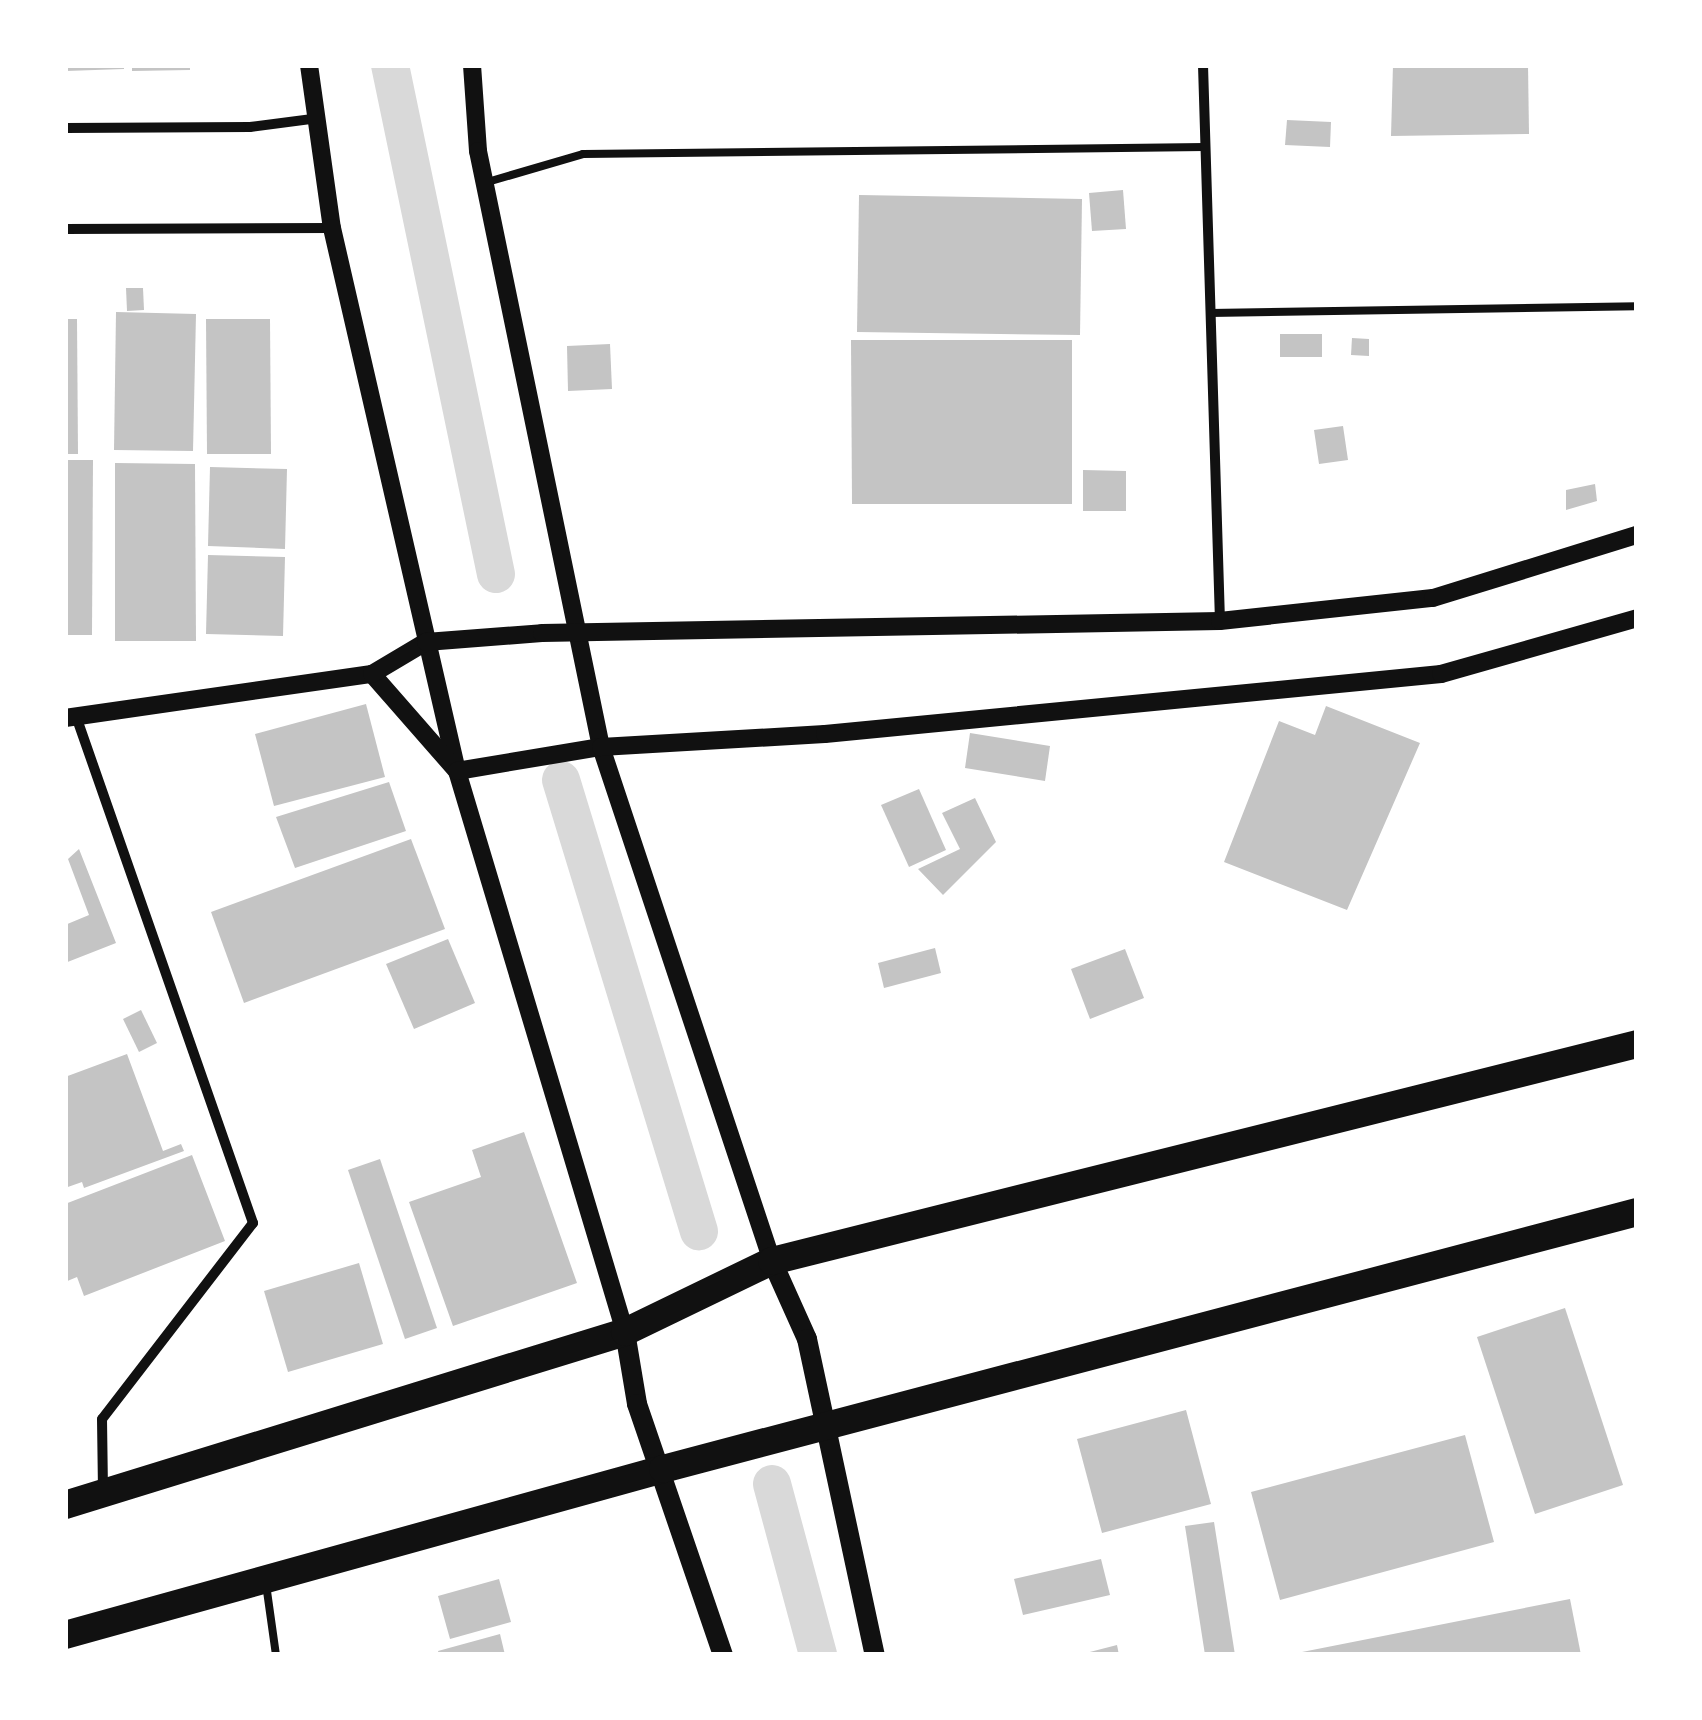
<!DOCTYPE html>
<style>
body{margin:0}
#map{position:relative;width:1702px;height:1720px;overflow:hidden;background:#fff;font-family:"PT Serif",serif}
div>[style]{position:absolute}
[style*='--x']{left:calc(var(--x)*1px);top:calc(var(--y)*1px);width:calc(var(--w)*1px);rotate:calc(var(--a)*1deg)}
.canal>*{height:38px;margin:-19px;padding:0 19px;transform-origin:19px;border-radius:19px;background:#d9d9d9}
.building>*{inset:0;background:#c4c4c4}
.service>*{height:8px;margin:-4px;padding:0 4px;transform-origin:4px;border-radius:4px;background:#111}
.minor>*{height:10px;margin:-5px;padding:0 5px;transform-origin:5px;border-radius:5px;background:#111}
.tertiary>*{height:18px;margin:-9px;padding:0 9px;transform-origin:9px;border-radius:9px;background:#111}
.secondary>*{height:20px;margin:-10px;padding:0 10px;transform-origin:10px;border-radius:10px;background:#111}
.trunk>*{height:28px;margin:-14px;padding:0 14px;transform-origin:14px;border-radius:14px;background:#111}
span{translate:-50% -50%;white-space:nowrap;text-align:center;line-height:1.15;-webkit-text-stroke:9px #fff;paint-order:stroke}
.frame{position:absolute;inset:0;border:68px solid #fff;pointer-events:none}
</style>
<div id="map">
<div class="canal">
<div style="--x:390;--y:65;--w:520;--a:78.24"></div>
<div style="--x:561;--y:780;--w:472;--a:73"></div>
<div style="--x:772;--y:1484;--w:177;--a:74.9"></div>
</div>
<div class="building">
<div style="clip-path:polygon(66px 65px,124px 65px,124px 69px,66px 71px)"></div>
<div style="clip-path:polygon(132px 65px,190px 65px,190px 70px,132px 71px)"></div>
<div style="clip-path:polygon(1393px 65px,1528px 65px,1529px 134px,1391px 136px)"></div>
<div style="clip-path:polygon(1287px 120px,1331px 122px,1330px 147px,1285px 145px)"></div>
<div style="clip-path:polygon(1123px 190px,1126px 229px,1092px 231px,1089px 193px)"></div>
<div style="clip-path:polygon(859px 195px,1082px 199px,1080px 335px,857px 332px)"></div>
<div style="clip-path:polygon(126px 288px,143px 288px,144px 310px,127px 311px)"></div>
<div style="clip-path:polygon(116px 312px,196px 314px,193px 451px,114px 450px)"></div>
<div style="clip-path:polygon(65px 319px,77px 319px,78px 454px,65px 454px)"></div>
<div style="clip-path:polygon(206px 319px,270px 319px,271px 454px,207px 454px)"></div>
<div style="clip-path:polygon(1280px 334px,1322px 334px,1322px 357px,1280px 357px)"></div>
<div style="clip-path:polygon(1352px 338px,1369px 339px,1369px 356px,1351px 355px)"></div>
<div style="clip-path:polygon(851px 340px,1072px 340px,1072px 504px,852px 504px)"></div>
<div style="clip-path:polygon(610px 344px,612px 389px,568px 391px,567px 346px)"></div>
<div style="clip-path:polygon(1343px 426px,1348px 460px,1319px 464px,1314px 430px)"></div>
<div style="clip-path:polygon(65px 460px,93px 460px,92px 635px,65px 635px)"></div>
<div style="clip-path:polygon(115px 463px,195px 464px,196px 641px,115px 641px)"></div>
<div style="clip-path:polygon(210px 467px,287px 469px,285px 549px,208px 546px)"></div>
<div style="clip-path:polygon(1083px 470px,1126px 471px,1126px 511px,1083px 511px)"></div>
<div style="clip-path:polygon(1595px 484px,1597px 501px,1566px 510px,1566px 490px)"></div>
<div style="clip-path:polygon(208px 555px,285px 557px,283px 636px,206px 634px)"></div>
<div style="clip-path:polygon(366px 704px,385px 777px,274px 806px,255px 734px)"></div>
<div style="clip-path:polygon(1326px 706px,1420px 743px,1347px 910px,1224px 862px,1279px 721px,1315px 735px)"></div>
<div style="clip-path:polygon(970px 733px,1050px 746px,1045px 781px,965px 768px)"></div>
<div style="clip-path:polygon(389px 782px,406px 831px,295px 868px,276px 817px)"></div>
<div style="clip-path:polygon(919px 789px,946px 850px,909px 867px,881px 805px)"></div>
<div style="clip-path:polygon(975px 798px,996px 842px,943px 895px,918px 869px,960px 849px,942px 813px)"></div>
<div style="clip-path:polygon(411px 839px,445px 929px,244px 1003px,211px 912px)"></div>
<div style="clip-path:polygon(79px 849px,116px 943px,65px 963px,65px 925px,89px 915px,68px 859px)"></div>
<div style="clip-path:polygon(448px 939px,475px 1003px,414px 1029px,386px 964px)"></div>
<div style="clip-path:polygon(935px 948px,941px 973px,884px 988px,878px 963px)"></div>
<div style="clip-path:polygon(1125px 949px,1144px 998px,1090px 1019px,1071px 969px)"></div>
<div style="clip-path:polygon(141px 1010px,157px 1043px,139px 1052px,123px 1019px)"></div>
<div style="clip-path:polygon(127px 1054px,163px 1151px,181px 1144px,184px 1151px,84px 1188px,82px 1182px,65px 1188px,65px 1077px)"></div>
<div style="clip-path:polygon(524px 1132px,577px 1283px,453px 1326px,409px 1202px,481px 1177px,472px 1150px)"></div>
<div style="clip-path:polygon(192px 1155px,225px 1241px,84px 1296px,77px 1277px,65px 1282px,65px 1204px)"></div>
<div style="clip-path:polygon(380px 1159px,437px 1328px,405px 1339px,348px 1170px)"></div>
<div style="clip-path:polygon(359px 1263px,383px 1344px,288px 1372px,264px 1291px)"></div>
<div style="clip-path:polygon(1565px 1308px,1623px 1485px,1535px 1514px,1477px 1337px)"></div>
<div style="clip-path:polygon(1186px 1410px,1211px 1504px,1102px 1533px,1077px 1439px)"></div>
<div style="clip-path:polygon(1465px 1435px,1494px 1542px,1280px 1600px,1251px 1492px)"></div>
<div style="clip-path:polygon(1214px 1522px,1235px 1655px,1205px 1655px,1185px 1526px)"></div>
<div style="clip-path:polygon(1101px 1559px,1110px 1595px,1023px 1615px,1014px 1579px)"></div>
<div style="clip-path:polygon(499px 1579px,511px 1622px,450px 1639px,438px 1596px)"></div>
<div style="clip-path:polygon(1570px 1599px,1581px 1655px,1298px 1655px,1297px 1653px)"></div>
<div style="clip-path:polygon(500px 1634px,505px 1655px,439px 1655px,438px 1651px)"></div>
<div style="clip-path:polygon(1117px 1645px,1119px 1655px,1083px 1655px,1082px 1654px)"></div>
</div>
<div class="service">
<div style="--x:484;--y:183;--w:103;--a:-16.3"></div>
<div style="--x:583;--y:154;--w:622;--a:-0.64"></div>
<div style="--x:1210;--y:313;--w:427;--a:-0.9"></div>
<div style="--x:266;--y:1584;--w:72;--a:82"></div>
</div>
<div class="minor">
<div style="--x:1203;--y:65;--w:556;--a:88.25"></div>
<div style="--x:65;--y:128;--w:185;--a:-0.3"></div>
<div style="--x:250;--y:127;--w:63;--a:-7.4"></div>
<div style="--x:65;--y:229;--w:267;--a:-0.2"></div>
<div style="--x:77;--y:719;--w:534;--a:70.75"></div>
<div style="--x:253;--y:1223;--w:247;--a:127.6"></div>
<div style="--x:102;--y:1419;--w:73;--a:89.2"></div>
</div>
<div class="tertiary">
<div style="--x:309;--y:65;--w:165;--a:82"></div>
<div style="--x:332;--y:228;--w:557;--a:77.04"></div>
<div style="--x:457;--y:771;--w:586;--a:73.33"></div>
<div style="--x:472;--y:65;--w:86;--a:86"></div>
<div style="--x:478;--y:151;--w:609;--a:78.34"></div>
<div style="--x:601;--y:747;--w:542;--a:71.6"></div>
<div style="--x:372;--y:674;--w:129;--a:48.8"></div>
<div style="--x:457;--y:771;--w:146;--a:-9.5"></div>
<div style="--x:601;--y:747;--w:224;--a:-3.3"></div>
<div style="--x:825;--y:734;--w:619;--a:-5.56"></div>
<div style="--x:1441;--y:674;--w:204;--a:-15.9"></div>
<div style="--x:65;--y:718;--w:310;--a:-8.2"></div>
<div style="--x:372;--y:674;--w:63;--a:-30.7"></div>
<div style="--x:426;--y:642;--w:116;--a:-4.4"></div>
<div style="--x:542;--y:633;--w:678;--a:-1.01"></div>
<div style="--x:1220;--y:621;--w:214;--a:-6.2"></div>
<div style="--x:1433;--y:598;--w:214;--a:-17.2"></div>
</div>
<div class="secondary">
<div style="--x:772;--y:1261;--w:85;--a:65.8"></div>
<div style="--x:807;--y:1339;--w:323;--a:77.9"></div>
<div style="--x:625;--y:1332;--w:73;--a:80.5"></div>
<div style="--x:637;--y:1404;--w:265;--a:71.1"></div>
</div>
<div class="trunk">
<div style="--x:65;--y:1505;--w:586;--a:-17.17"></div>
<div style="--x:625;--y:1332;--w:163;--a:-25.8"></div>
<div style="--x:772;--y:1261;--w:892;--a:-14.08"></div>
<div style="--x:65;--y:1635;--w:621;--a:-15.51"></div>
<div style="--x:663;--y:1469;--w:1007;--a:-14.78"></div>
</div>
<div class="frame"></div>
</div>
